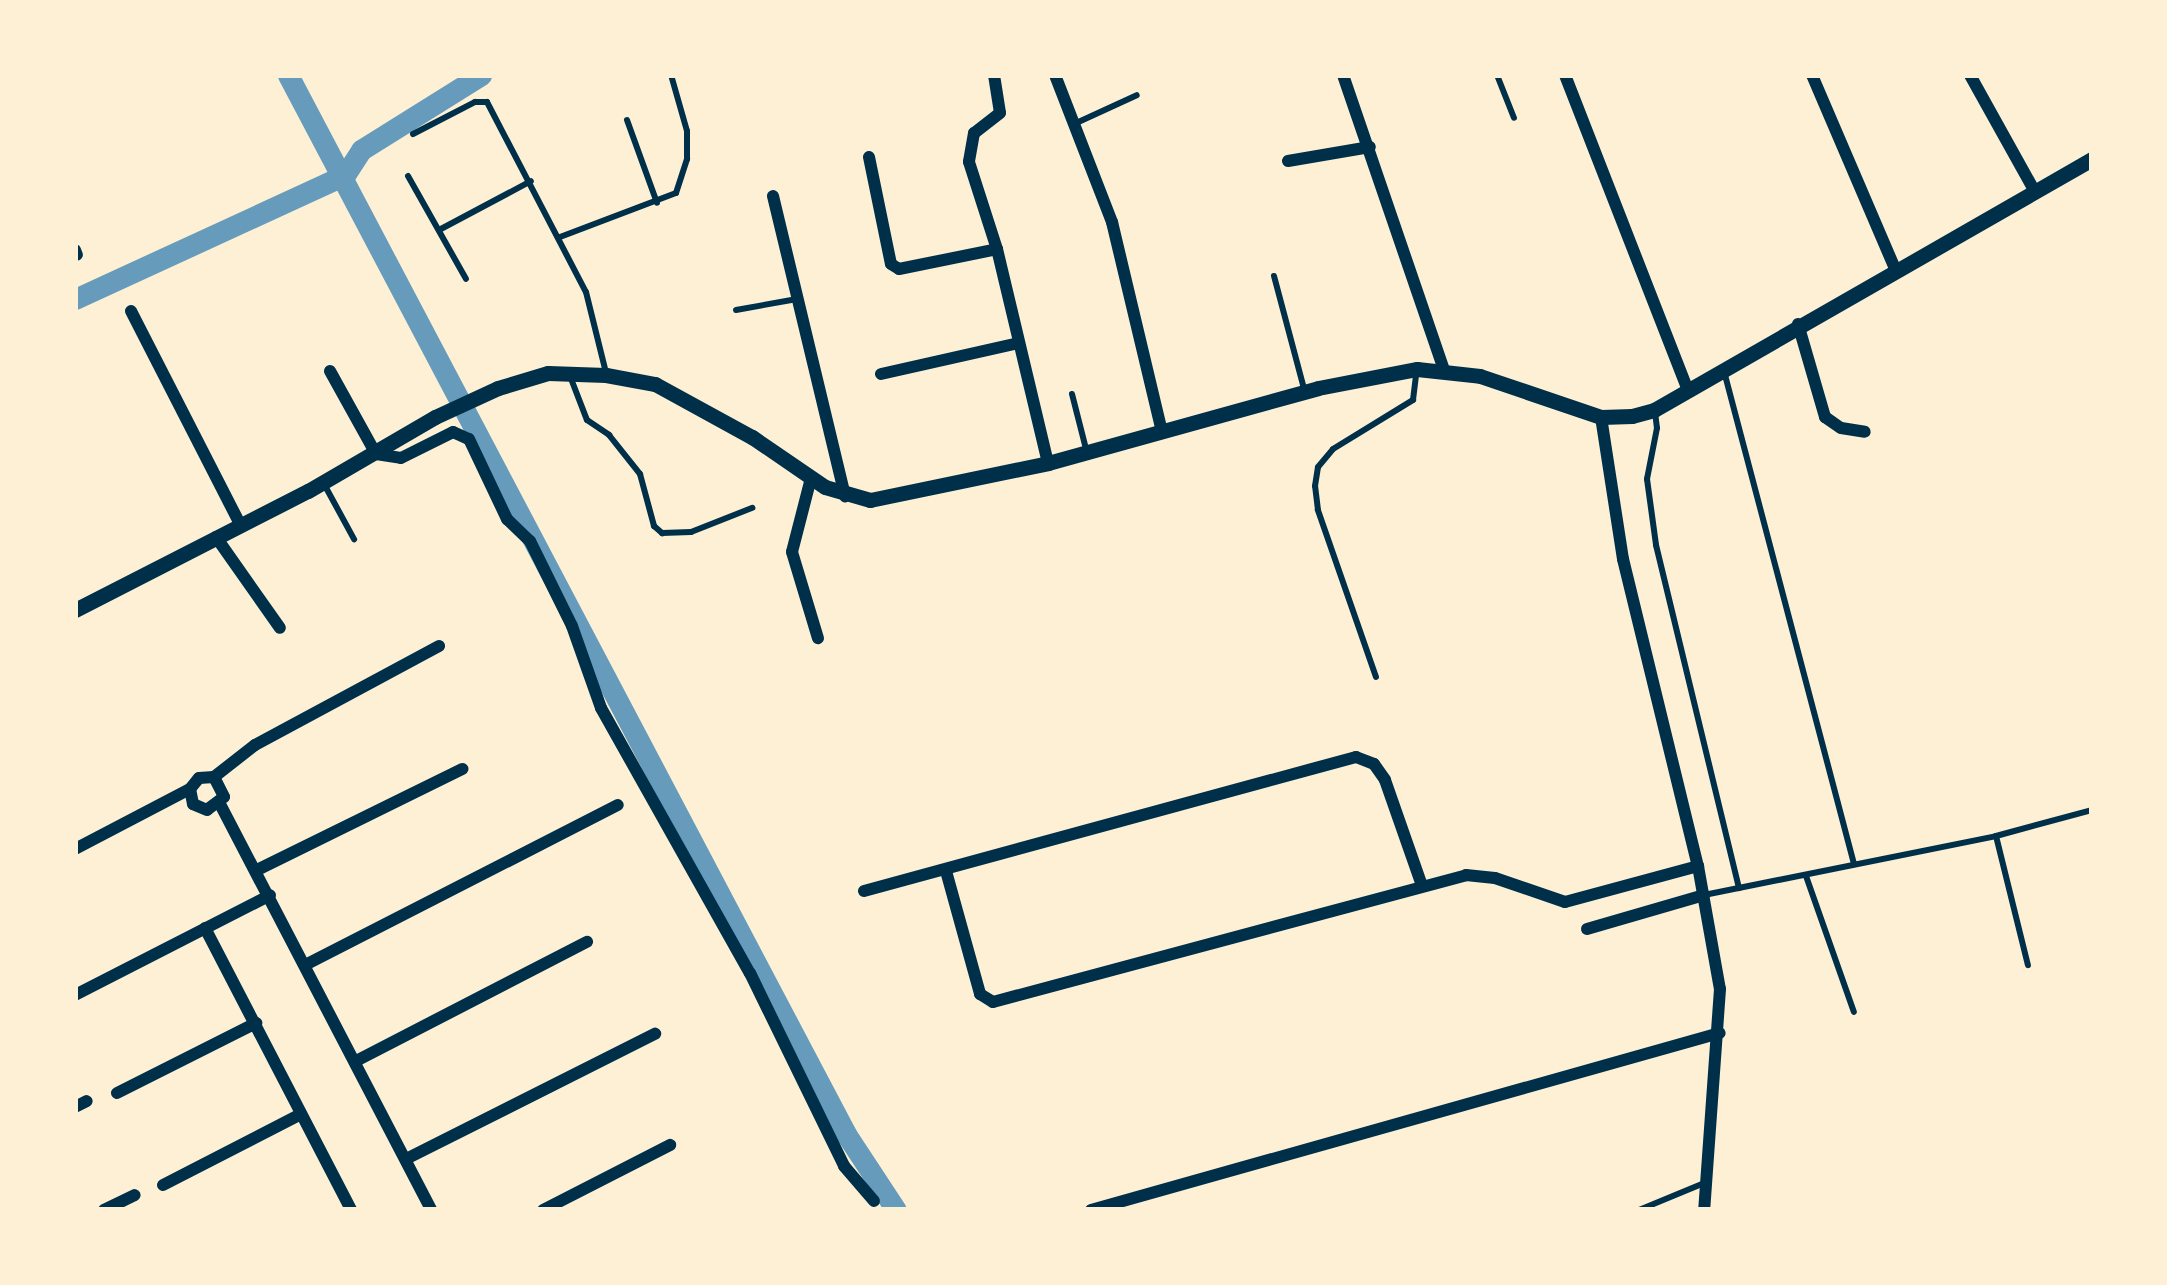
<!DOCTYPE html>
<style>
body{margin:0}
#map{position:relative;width:2167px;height:1285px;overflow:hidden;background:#fdf0d5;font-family:Ubuntu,sans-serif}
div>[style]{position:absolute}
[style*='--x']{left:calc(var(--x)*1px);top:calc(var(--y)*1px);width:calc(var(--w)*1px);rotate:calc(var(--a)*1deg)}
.canal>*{height:21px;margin:-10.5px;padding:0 10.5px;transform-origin:10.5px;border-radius:10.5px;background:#669bbc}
.service>*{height:6px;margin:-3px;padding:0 3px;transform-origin:3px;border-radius:3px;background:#003049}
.minor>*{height:12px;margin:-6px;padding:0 6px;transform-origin:6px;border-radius:6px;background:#003049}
.tertiary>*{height:15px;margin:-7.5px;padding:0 7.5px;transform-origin:7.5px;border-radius:7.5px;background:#003049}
span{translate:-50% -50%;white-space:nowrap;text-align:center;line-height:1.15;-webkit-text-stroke:12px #fdf0d5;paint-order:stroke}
.frame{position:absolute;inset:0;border:78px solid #fdf0d5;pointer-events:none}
</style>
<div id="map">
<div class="canal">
<div style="--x:288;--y:75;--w:1197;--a:62.21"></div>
<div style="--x:846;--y:1134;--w:91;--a:56.7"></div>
<div style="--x:345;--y:175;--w:30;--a:-57"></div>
<div style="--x:361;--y:150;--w:142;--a:-32"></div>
<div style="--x:75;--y:299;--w:297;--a:-24.7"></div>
</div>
<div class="service">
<div style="--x:1497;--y:75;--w:46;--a:68.4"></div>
<div style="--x:627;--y:120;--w:88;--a:70.1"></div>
<div style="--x:1074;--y:124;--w:69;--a:-24.7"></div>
<div style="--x:413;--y:134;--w:70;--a:-27.3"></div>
<div style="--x:475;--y:102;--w:12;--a:0"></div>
<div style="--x:487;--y:102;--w:214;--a:62.5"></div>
<div style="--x:586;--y:292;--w:83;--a:76.1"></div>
<div style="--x:408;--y:176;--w:118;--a:60.6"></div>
<div style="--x:439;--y:230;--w:104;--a:-28"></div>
<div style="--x:560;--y:237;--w:124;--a:-20.8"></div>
<div style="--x:676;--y:193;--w:36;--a:-72"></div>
<div style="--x:687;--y:159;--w:28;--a:-90"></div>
<div style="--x:687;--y:131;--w:58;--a:-105.9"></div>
<div style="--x:1274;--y:276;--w:117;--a:75.1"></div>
<div style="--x:736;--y:310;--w:62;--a:-10.2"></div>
<div style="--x:1725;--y:375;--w:506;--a:75.22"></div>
<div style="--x:570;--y:376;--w:47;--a:68.9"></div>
<div style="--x:587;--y:420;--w:27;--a:34"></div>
<div style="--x:609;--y:435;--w:50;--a:51.5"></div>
<div style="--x:640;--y:474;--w:54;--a:74.9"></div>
<div style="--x:654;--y:526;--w:11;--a:41"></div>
<div style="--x:662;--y:533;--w:29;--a:-2"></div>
<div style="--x:691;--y:532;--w:66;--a:-21.5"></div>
<div style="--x:1072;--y:394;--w:57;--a:75.7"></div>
<div style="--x:1655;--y:412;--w:16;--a:83"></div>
<div style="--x:1657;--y:428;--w:52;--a:101.1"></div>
<div style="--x:1647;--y:479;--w:67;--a:82.2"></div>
<div style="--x:1656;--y:545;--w:353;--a:76.4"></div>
<div style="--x:324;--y:484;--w:63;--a:61.4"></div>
<div style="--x:1376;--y:677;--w:177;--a:-109.2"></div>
<div style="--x:1318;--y:510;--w:24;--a:-97"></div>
<div style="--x:1315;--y:486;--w:19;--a:-81"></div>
<div style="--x:1318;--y:467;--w:23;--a:-50"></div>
<div style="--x:1333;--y:449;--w:94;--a:-31.5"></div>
<div style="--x:1413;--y:400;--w:31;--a:-83"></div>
<div style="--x:1996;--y:836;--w:133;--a:76.1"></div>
<div style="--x:1806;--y:876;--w:144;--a:70.6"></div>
<div style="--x:1704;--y:895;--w:298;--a:-11.4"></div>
<div style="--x:1996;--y:836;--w:99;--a:-15.2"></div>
<div style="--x:1639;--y:1210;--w:68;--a:-22.4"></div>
</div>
<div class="minor">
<div style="--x:994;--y:75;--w:38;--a:81"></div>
<div style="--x:1000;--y:113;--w:33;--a:142"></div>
<div style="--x:974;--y:133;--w:29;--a:100"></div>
<div style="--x:969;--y:162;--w:91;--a:72.2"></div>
<div style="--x:997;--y:249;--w:220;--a:76.6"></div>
<div style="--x:1055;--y:75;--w:158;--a:68.8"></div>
<div style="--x:1112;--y:222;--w:216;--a:76.6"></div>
<div style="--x:1343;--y:75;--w:312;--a:71.1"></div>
<div style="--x:1565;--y:75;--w:338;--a:68.7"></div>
<div style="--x:1812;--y:75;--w:211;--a:66.8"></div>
<div style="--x:1970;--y:75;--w:132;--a:60.9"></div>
<div style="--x:869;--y:157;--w:109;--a:78.4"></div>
<div style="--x:891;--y:264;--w:9;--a:32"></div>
<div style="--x:899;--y:269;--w:100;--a:-11.5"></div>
<div style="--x:1288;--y:161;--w:83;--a:-9.7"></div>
<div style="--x:773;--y:196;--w:309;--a:76.5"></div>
<div style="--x:75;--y:250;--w:5;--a:68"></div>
<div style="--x:131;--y:311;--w:239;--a:62.9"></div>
<div style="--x:1798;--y:324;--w:97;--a:73.8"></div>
<div style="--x:1825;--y:417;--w:19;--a:35"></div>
<div style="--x:1841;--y:428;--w:24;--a:9"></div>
<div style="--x:330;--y:371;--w:95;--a:61"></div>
<div style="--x:376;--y:454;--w:25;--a:9"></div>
<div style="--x:401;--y:458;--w:58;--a:-26.6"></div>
<div style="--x:453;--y:432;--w:17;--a:24"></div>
<div style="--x:469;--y:439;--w:89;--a:64.6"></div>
<div style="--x:507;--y:519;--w:32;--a:44"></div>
<div style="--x:530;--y:541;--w:95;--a:63.7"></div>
<div style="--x:572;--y:626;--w:87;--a:70.5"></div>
<div style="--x:601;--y:708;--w:304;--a:60.7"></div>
<div style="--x:750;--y:973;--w:215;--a:64"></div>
<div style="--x:844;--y:1166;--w:46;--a:49.4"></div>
<div style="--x:881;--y:374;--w:141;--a:-12.7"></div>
<div style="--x:1601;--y:417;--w:144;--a:81.2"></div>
<div style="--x:1623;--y:559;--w:316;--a:76.3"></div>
<div style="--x:1698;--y:866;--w:125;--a:79.9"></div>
<div style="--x:1720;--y:989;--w:222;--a:94.1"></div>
<div style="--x:811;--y:478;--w:76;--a:104.4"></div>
<div style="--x:792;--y:552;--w:90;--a:73.2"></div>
<div style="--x:216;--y:537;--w:111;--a:54.9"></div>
<div style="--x:214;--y:777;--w:52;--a:-38"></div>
<div style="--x:255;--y:745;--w:209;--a:-28.3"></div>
<div style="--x:220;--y:804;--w:458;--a:62.5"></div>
<div style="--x:75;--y:849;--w:130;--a:-27.6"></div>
<div style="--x:190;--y:789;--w:14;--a:-51"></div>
<div style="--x:199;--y:778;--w:15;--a:-4"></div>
<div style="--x:214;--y:777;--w:22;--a:63"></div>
<div style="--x:224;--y:797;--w:21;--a:143"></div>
<div style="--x:207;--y:810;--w:15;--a:-157"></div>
<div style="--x:193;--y:804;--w:15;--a:-101"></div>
<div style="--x:257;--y:870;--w:229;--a:-26.2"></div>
<div style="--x:946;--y:871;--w:128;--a:74.5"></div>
<div style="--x:980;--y:994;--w:15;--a:32"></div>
<div style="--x:993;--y:1002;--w:490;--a:-15"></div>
<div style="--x:1466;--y:875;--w:29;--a:6"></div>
<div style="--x:1495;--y:878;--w:74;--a:18.9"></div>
<div style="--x:1565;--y:902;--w:138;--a:-15.1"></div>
<div style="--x:864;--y:891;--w:510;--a:-15.24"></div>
<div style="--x:1356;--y:757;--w:19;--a:21"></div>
<div style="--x:1374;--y:764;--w:19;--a:55"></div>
<div style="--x:1385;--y:780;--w:109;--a:70.7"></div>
<div style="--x:205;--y:928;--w:318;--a:62.6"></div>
<div style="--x:1587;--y:929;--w:122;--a:-16.2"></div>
<div style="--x:307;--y:964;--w:349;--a:-27.1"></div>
<div style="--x:75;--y:995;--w:219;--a:-27.1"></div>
<div style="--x:356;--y:1061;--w:260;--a:-27.3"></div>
<div style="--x:117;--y:1093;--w:156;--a:-26.7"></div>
<div style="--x:75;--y:1107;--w:13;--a:-27"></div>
<div style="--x:406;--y:1159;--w:279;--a:-26.7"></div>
<div style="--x:163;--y:1185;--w:155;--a:-27.2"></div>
<div style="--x:104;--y:1210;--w:34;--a:-26"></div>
<div style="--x:543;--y:1210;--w:143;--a:-27.1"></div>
<div style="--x:1091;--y:1210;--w:653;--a:-15.72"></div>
</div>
<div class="tertiary">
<div style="--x:75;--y:610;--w:262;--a:-27.1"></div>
<div style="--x:308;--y:491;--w:147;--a:-30.2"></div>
<div style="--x:435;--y:417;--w:69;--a:-24.7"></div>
<div style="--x:498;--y:388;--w:52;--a:-16.7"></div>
<div style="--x:548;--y:373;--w:58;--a:2"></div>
<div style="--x:606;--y:375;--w:50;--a:10.4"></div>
<div style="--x:655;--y:384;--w:111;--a:28.7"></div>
<div style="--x:752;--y:437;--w:88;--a:34.4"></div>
<div style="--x:825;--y:487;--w:47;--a:16.1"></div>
<div style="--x:870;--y:500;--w:182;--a:-11.7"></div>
<div style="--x:1048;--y:463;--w:280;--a:-15.5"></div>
<div style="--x:1318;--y:388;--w:101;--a:-10.9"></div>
<div style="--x:1417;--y:369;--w:63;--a:6.3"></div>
<div style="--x:1480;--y:376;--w:128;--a:18.7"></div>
<div style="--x:1601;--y:417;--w:31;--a:-2"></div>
<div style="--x:1632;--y:416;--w:23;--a:-15"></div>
<div style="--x:1654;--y:410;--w:505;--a:-29.82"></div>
</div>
<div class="frame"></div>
</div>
